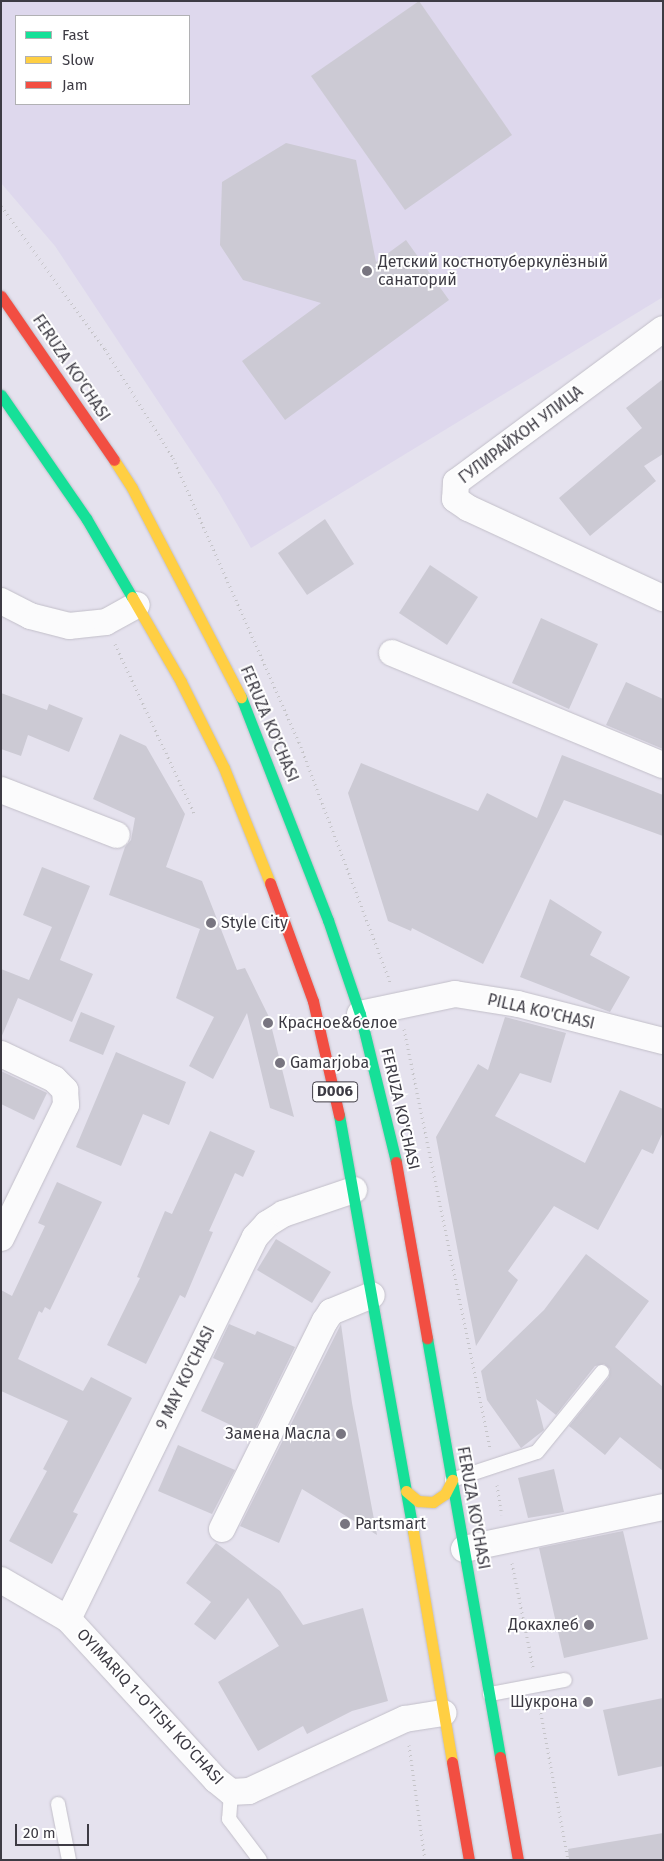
<!DOCTYPE html>
<meta charset="utf-8">
<style>
body{margin:0}
#map{position:relative;width:664px;height:1861px;overflow:hidden;background:#e5e2ee;font-family:"Fira Sans",sans-serif}
div>[style]{position:absolute}
[style*='--x']{left:calc(var(--x)*1px);top:calc(var(--y)*1px);width:calc(var(--w)*1px);rotate:calc(var(--a)*1deg)}
.built>*{inset:0;background:#ded8ed}
.building>*{inset:0;background:#cccad4}
.path>*{height:3px;margin-top:-1.5px;transform-origin:0;background:repeating-linear-gradient(90deg,#c5c4c8 0 1px,transparent 0 5px)}
.roads{filter:drop-shadow(0 0 1px #c2bfc9) drop-shadow(0 0 1px #c2bfc9)}
.lane>*{height:14px;margin:-7px;padding:0 7px;transform-origin:7px;border-radius:7px;background:#fbfbfc}
.street>*{height:26px;margin:-13px;padding:0 13px;transform-origin:13px;border-radius:13px;background:#fbfbfc}
.fast>*{height:11px;margin:-5.5px;padding:0 5.5px;transform-origin:5.5px;border-radius:5.5px;background:#16e098}
.slow>*{height:11px;margin:-5.5px;padding:0 5.5px;transform-origin:5.5px;border-radius:5.5px;background:#ffcf43}
.jam>*{height:11px;margin:-5.5px;padding:0 5.5px;transform-origin:5.5px;border-radius:5.5px;background:#f24e42}
.dots>*{width:14px;height:14px;translate:-50% -50%;box-sizing:border-box;border:2px solid #fff;border-radius:50%}
span{translate:-50% -50%;white-space:nowrap;text-align:center;line-height:1.15;-webkit-text-stroke:4px #fff;paint-order:stroke}
.shield-label span{padding:1px 4px;background:#fff;border:1px solid;border-radius:4px;-webkit-text-stroke-width:0}
.shield-label{font-size:15px;color:#3d3b44;font-weight:700}
.poi-label{font-size:16px;color:#3d3b44}
.left{translate:0 -50%;text-align:left}
.right{translate:-100% -50%;text-align:right}
.street-label{font-size:16px;color:#3d3b44}
.frame{position:absolute;inset:0;border:2px solid #3d3b44;pointer-events:none}
.legend{position:absolute;left:15px;top:15px;width:175px;height:90px;box-sizing:border-box;background:#fff;border:1px solid #b1b1b4;margin:0;padding:6px 9px;list-style:none;font-size:15px;color:#3d3b44}
.legend li{display:flex;align-items:center;gap:10px;height:25px}
.legend b{width:25px;border:1px solid #b1b1b4}
.scale{position:absolute;left:15px;top:1824px;width:74px;height:22px;box-sizing:border-box;border:2px solid #3d3b44;border-top:0;padding-left:6px;font-size:15px;line-height:18px;white-space:nowrap;color:#3d3b44;-webkit-text-stroke:4px #fff;paint-order:stroke}
</style>
<div id="map">
<div class="built">
<div style="clip-path:polygon(evenodd,1px 1px,663px 1px,663px 297px,251px 548px,219px 493px,55px 246px,1px 183px,1px 1px,16px 16px,189px 16px,189px 104px,16px 104px,16px 16px)"></div>
</div>
<div class="building">
<div style="clip-path:polygon(419px 1px,512px 135px,405px 210px,311px 76px)"></div>
<div style="clip-path:polygon(286px 143px,356px 160px,376px 262px,406px 240px,449px 300px,285px 420px,242px 361px,321px 303px,243px 280px,220px 245px,222px 182px)"></div>
<div style="clip-path:polygon(663px 379px,663px 454px,644px 466px,656px 481px,590px 536px,559px 498px,642px 428px,626px 408px)"></div>
<div style="clip-path:polygon(325px 519px,354px 564px,307px 595px,278px 553px)"></div>
<div style="clip-path:polygon(430px 565px,478px 597px,447px 645px,399px 613px)"></div>
<div style="clip-path:polygon(541px 618px,598px 644px,569px 709px,512px 683px)"></div>
<div style="clip-path:polygon(626px 682px,663px 699px,663px 749px,606px 725px)"></div>
<div style="clip-path:polygon(1px 693px,47px 710px,49px 704px,83px 718px,69px 752px,28px 735px,21px 756px,1px 749px)"></div>
<div style="clip-path:polygon(120px 734px,146px 746px,185px 814px,166px 867px,202px 881px,237px 970px,245px 968px,269px 1017px,294px 1117px,270px 1108px,247px 1013px,213px 1079px,189px 1066px,214px 1017px,176px 998px,200px 929px,109px 895px,125px 847px,131px 840px,135px 818px,93px 799px)"></div>
<div style="clip-path:polygon(562px 755px,663px 795px,663px 836px,564px 800px,483px 964px,412px 928px,411px 931px,388px 921px,348px 793px,361px 763px,478px 811px,487px 793px,537px 818px)"></div>
<div style="clip-path:polygon(42px 867px,90px 886px,60px 960px,93px 974px,72px 1022px,18px 998px,1px 1038px,1px 969px,29px 980px,52px 927px,23px 915px)"></div>
<div style="clip-path:polygon(550px 899px,602px 932px,590px 955px,630px 977px,610px 1012px,520px 977px)"></div>
<div style="clip-path:polygon(81px 1012px,115px 1026px,103px 1055px,69px 1041px)"></div>
<div style="clip-path:polygon(505px 1017px,566px 1033px,551px 1083px,520px 1073px,495px 1116px,585px 1163px,620px 1090px,663px 1109px,663px 1132px,653px 1154px,642px 1149px,598px 1230px,554px 1206px,508px 1271px,518px 1280px,476px 1346px,436px 1137px,478px 1064px,488px 1070px)"></div>
<div style="clip-path:polygon(116px 1052px,186px 1082px,169px 1125px,143px 1114px,121px 1166px,76px 1147px)"></div>
<div style="clip-path:polygon(1px 1071px,47px 1093px,34px 1120px,1px 1104px)"></div>
<div style="clip-path:polygon(210px 1131px,255px 1151px,243px 1177px,235px 1173px,209px 1231px,213px 1232px,185px 1298px,180px 1295px,146px 1364px,107px 1345px,140px 1278px,137px 1277px,165px 1211px,172px 1214px)"></div>
<div style="clip-path:polygon(57px 1182px,102px 1202px,50px 1310px,45px 1307px,42px 1313px,39px 1311px,18px 1359px,83px 1391px,91px 1377px,132px 1398px,73px 1512px,78px 1514px,52px 1564px,9px 1541px,47px 1471px,43px 1469px,68px 1421px,1px 1391px,1px 1290px,12px 1296px,45px 1226px,38px 1223px)"></div>
<div style="clip-path:polygon(276px 1239px,331px 1272px,312px 1303px,257px 1270px)"></div>
<div style="clip-path:polygon(586px 1254px,649px 1301px,615px 1347px,663px 1387px,663px 1471px,620px 1437px,605px 1455px,569px 1426px,609px 1377px,610px 1369px,604px 1364px,595px 1366px,556px 1415px,536px 1399px,544px 1430px,521px 1448px,487px 1400px,481px 1371px,544px 1310px)"></div>
<div style="clip-path:polygon(229px 1324px,255px 1335px,257px 1331px,295px 1347px,252px 1435px,201px 1411px,224px 1363px,213px 1358px)"></div>
<div style="clip-path:polygon(341px 1324px,352px 1403px,377px 1535px,302px 1489px,279px 1543px,240px 1526px)"></div>
<div style="clip-path:polygon(178px 1445px,235px 1470px,212px 1514px,158px 1491px)"></div>
<div style="clip-path:polygon(554px 1469px,564px 1512px,528px 1518px,518px 1478px)"></div>
<div style="clip-path:polygon(623px 1531px,648px 1639px,564px 1658px,539px 1548px)"></div>
<div style="clip-path:polygon(216px 1543px,280px 1591px,303px 1625px,363px 1608px,388px 1701px,352px 1711px,307px 1734px,303px 1726px,258px 1751px,218px 1682px,279px 1646px,248px 1598px,215px 1640px,194px 1624px,211px 1602px,186px 1583px)"></div>
<div style="clip-path:polygon(663px 1698px,663px 1766px,618px 1776px,603px 1710px)"></div>
<div style="clip-path:polygon(663px 1833px,663px 1860px,569px 1860px,568px 1849px)"></div>
</div>
<div class="path">
<div style="--x:1;--y:206;--w:177;--a:54"></div>
<div style="--x:105;--y:349;--w:128;--a:58"></div>
<div style="--x:173;--y:458;--w:311;--a:66.1"></div>
<div style="--x:299;--y:742;--w:257;--a:69.2"></div>
<div style="--x:115;--y:644;--w:189;--a:64.9"></div>
<div style="--x:404;--y:1029;--w:429;--a:78.4"></div>
<div style="--x:497;--y:1485;--w:30;--a:81"></div>
<div style="--x:512;--y:1563;--w:106;--a:78.6"></div>
<div style="--x:539;--y:1703;--w:160;--a:79.5"></div>
<div style="--x:409;--y:1745;--w:116;--a:82.1"></div>
</div>
<div class="roads">
<div class="lane">
<div style="--x:452;--y:1480;--w:89;--a:-18.2"></div>
<div style="--x:537;--y:1452;--w:103;--a:-50.9"></div>
<div style="--x:490;--y:1694;--w:76;--a:-10.6"></div>
<div style="--x:231;--y:1792;--w:27;--a:94"></div>
<div style="--x:229;--y:1819;--w:51;--a:52.9"></div>
<div style="--x:58;--y:1804;--w:57;--a:78.9"></div>
</div>
<div class="street">
<div style="--x:663;--y:329;--w:257;--a:143.5"></div>
<div style="--x:456;--y:482;--w:17;--a:93"></div>
<div style="--x:455;--y:499;--w:16;--a:35"></div>
<div style="--x:468;--y:508;--w:215;--a:24.8"></div>
<div style="--x:1;--y:601;--w:33;--a:27"></div>
<div style="--x:30;--y:616;--w:40;--a:14.4"></div>
<div style="--x:69;--y:626;--w:37;--a:-6"></div>
<div style="--x:106;--y:622;--w:35;--a:-29"></div>
<div style="--x:392;--y:653;--w:293;--a:22.5"></div>
<div style="--x:1;--y:790;--w:124;--a:21.2"></div>
<div style="--x:360;--y:1014;--w:97;--a:-11.9"></div>
<div style="--x:455;--y:994;--w:64;--a:9"></div>
<div style="--x:518;--y:1004;--w:150;--a:14.3"></div>
<div style="--x:1;--y:1054;--w:59;--a:25.3"></div>
<div style="--x:54;--y:1079;--w:16;--a:45"></div>
<div style="--x:65;--y:1090;--w:15;--a:86"></div>
<div style="--x:66;--y:1105;--w:148;--a:116"></div>
<div style="--x:222;--y:1529;--w:232;--a:-63.7"></div>
<div style="--x:325;--y:1321;--w:11;--a:-56"></div>
<div style="--x:331;--y:1312;--w:44;--a:-22.5"></div>
<div style="--x:464;--y:1549;--w:203;--a:-11.9"></div>
<div style="--x:1;--y:1580;--w:78;--a:30.2"></div>
<div style="--x:68;--y:1619;--w:219;--a:47.4"></div>
<div style="--x:216;--y:1780;--w:19;--a:39"></div>
<div style="--x:231;--y:1792;--w:18;--a:-3"></div>
<div style="--x:249;--y:1791;--w:172;--a:-24.8"></div>
<div style="--x:405;--y:1719;--w:39;--a:-9"></div>
<div style="--x:68;--y:1619;--w:425;--a:-63.9"></div>
<div style="--x:255;--y:1237;--w:18;--a:-47"></div>
<div style="--x:267;--y:1224;--w:19;--a:-32"></div>
<div style="--x:283;--y:1214;--w:75;--a:-18.7"></div>
</div>
<div class="fast">
<div style="--x:1;--y:395;--w:150;--a:55.4"></div>
<div style="--x:86;--y:518;--w:91;--a:59.8"></div>
<div style="--x:241;--y:697;--w:239;--a:68.7"></div>
<div style="--x:328;--y:920;--w:99;--a:71.2"></div>
<div style="--x:360;--y:1014;--w:152;--a:76.3"></div>
<div style="--x:339;--y:1115;--w:423;--a:79.9"></div>
<div style="--x:427;--y:1338;--w:425;--a:80.1"></div>
</div>
<div class="slow">
<div style="--x:114;--y:460;--w:33;--a:57"></div>
<div style="--x:132;--y:488;--w:236;--a:62.5"></div>
<div style="--x:132;--y:597;--w:98;--a:60"></div>
<div style="--x:181;--y:682;--w:96;--a:63.4"></div>
<div style="--x:224;--y:768;--w:124;--a:68.2"></div>
<div style="--x:406;--y:1491;--w:16;--a:40"></div>
<div style="--x:418;--y:1501;--w:15;--a:4"></div>
<div style="--x:433;--y:1502;--w:14;--a:-34"></div>
<div style="--x:445;--y:1494;--w:16;--a:-63"></div>
<div style="--x:413;--y:1531;--w:234;--a:80.4"></div>
</div>
<div class="jam">
<div style="--x:1;--y:296;--w:199;--a:55.4"></div>
<div style="--x:270;--y:883;--w:126;--a:70"></div>
<div style="--x:313;--y:1001;--w:117;--a:77.2"></div>
<div style="--x:396;--y:1162;--w:179;--a:80"></div>
<div style="--x:500;--y:1757;--w:105;--a:80.1"></div>
<div style="--x:452;--y:1762;--w:99;--a:80.2"></div>
</div>
</div>
<div class="dots">
<div style="left:367px;top:271px;background:#787580"></div>
<div style="left:211px;top:923px;background:#787580"></div>
<div style="left:268px;top:1023px;background:#787580"></div>
<div style="left:280px;top:1063px;background:#787580"></div>
<div style="left:341px;top:1434px;background:#787580"></div>
<div style="left:345px;top:1524px;background:#787580"></div>
<div style="left:589px;top:1625px;background:#787580"></div>
<div style="left:588px;top:1702px;background:#787580"></div>
</div>
<div class="shield-label">
<span style="left:335px;top:1092px">D006</span>
</div>
<div class="poi-label">
<span class="left" style="left:378px;top:271px">Детский костнотуберкулёзный<br>санаторий</span>
<span class="left" style="left:221px;top:923px">Style City</span>
<span class="left" style="left:278px;top:1023px">Красное&amp;белое</span>
<span class="left" style="left:290px;top:1063px">Gamarjoba</span>
<span class="right" style="left:331px;top:1434px">Замена Масла</span>
<span class="left" style="left:355px;top:1524px">Partsmart</span>
<span class="right" style="left:579px;top:1625px">Докахлеб</span>
<span class="right" style="left:578px;top:1702px">Шукрона</span>
</div>
<div class="street-label">
<span style="left:71px;top:368px;rotate:56deg">FERUZA KO'CHASI</span>
<span style="left:521px;top:435px;rotate:-37deg">ГУЛИРАЙХОН УЛИЦА</span>
<span style="left:269px;top:724px;rotate:67deg">FERUZA KO'CHASI</span>
<span style="left:541px;top:1012px;rotate:13deg">PILLA KO'CHASI</span>
<span style="left:400px;top:1109px;rotate:77deg">FERUZA KO'CHASI</span>
<span style="left:186px;top:1378px;rotate:-64deg">9 MAY KO'CHASI</span>
<span style="left:473px;top:1508px;rotate:80deg">FERUZA KO'CHASI</span>
<span style="left:150px;top:1707px;rotate:47deg">OYIMARIQ 1-O'TISH KO'CHASI</span>
</div>
<div class="frame"></div>
<ul class="legend">
<li><b style="height:6px;background:#16e098"></b>Fast</li>
<li><b style="height:6px;background:#ffcf43"></b>Slow</li>
<li><b style="height:6px;background:#f24e42"></b>Jam</li>
</ul>
<div class="scale">20 m</div>
</div>
